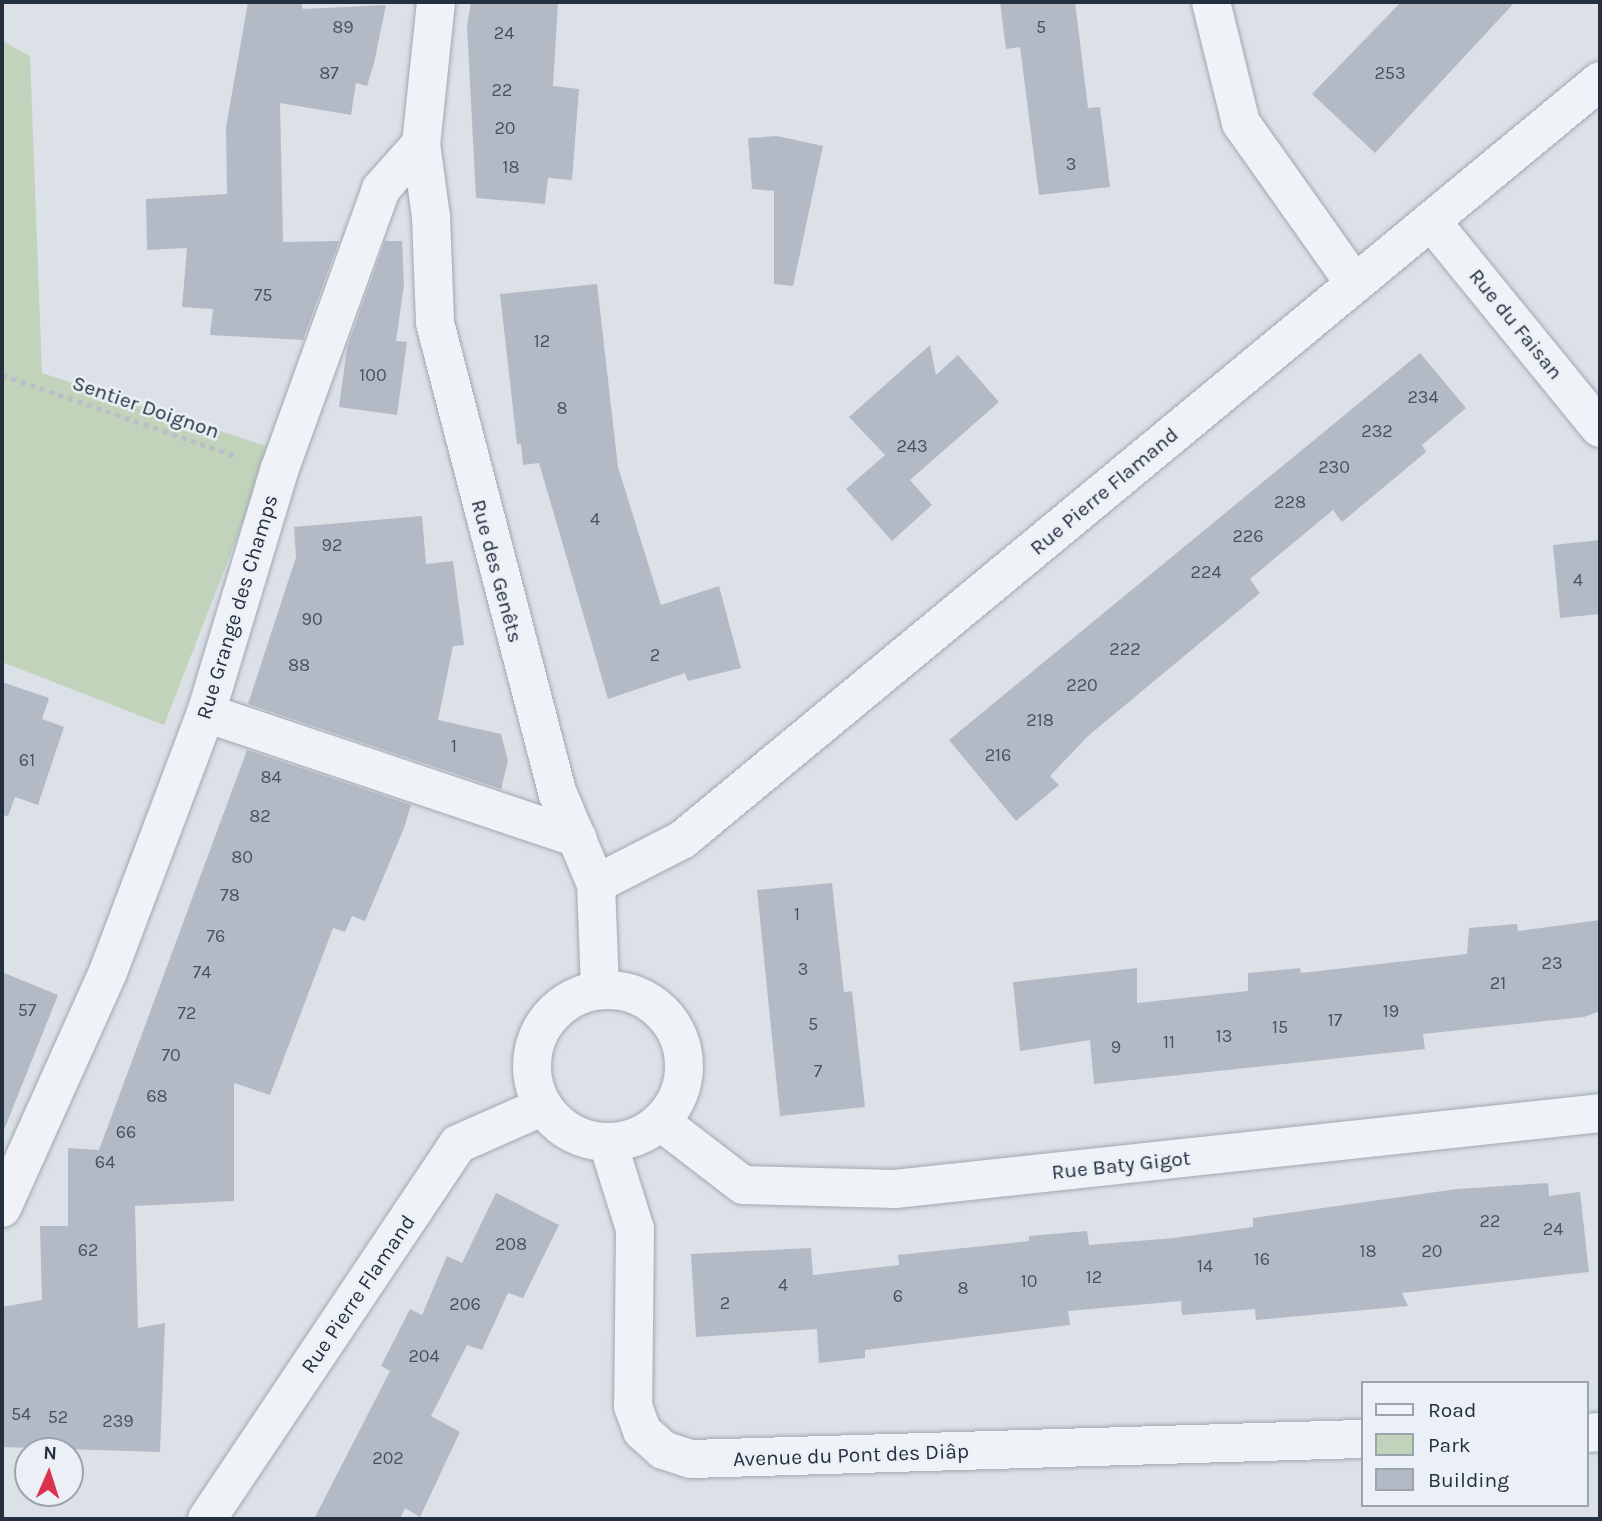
<!DOCTYPE html>
<meta charset="utf-8">
<style>
body{margin:0}
#map{position:relative;width:1602px;height:1521px;overflow:hidden;background:#dce1e8;font-family:Karla,sans-serif}
div>[style]{position:absolute}
[style*='--x']{left:calc(var(--x)*1px);top:calc(var(--y)*1px);width:calc(var(--w)*1px);rotate:calc(var(--a)*1deg)}
.green>*{inset:0;background:#c2d3bc}
.building>*{inset:0;background:#b3bac5}
.path>*{height:4.5px;margin-top:-2.25px;transform-origin:0;background:repeating-linear-gradient(90deg,#babfc7 0 5px,transparent 0 10px)}
.roads{filter:drop-shadow(0 0 2px #a1a8b2) drop-shadow(0 0 2px #a1a8b2)}
.minor>*{height:38px;margin:-19px;padding:0 19px;transform-origin:19px;border-radius:19px;background:#eff2f6}
.minor>.ring{margin:-19px;padding:0;box-sizing:content-box;background:none;border:38px solid #eff2f6;border-radius:50%}
span{translate:-50% -50%;white-space:nowrap;text-align:center;line-height:1.15;-webkit-text-stroke:5px #ebf0f6;paint-order:stroke}
.number-label{font-size:18px;color:#485261}
.number-label span{-webkit-text-stroke-width:0}
.street-label{font-size:21px;color:#242f40}
.frame{position:absolute;inset:0;border:4px solid #242f40;pointer-events:none}
.legend{position:absolute;left:1361px;top:1381px;width:228px;height:126px;box-sizing:border-box;background:#ebf0f6;border:2px solid #9ba3ad;margin:0;padding:9px 12px;list-style:none;font-size:21px;color:#242f40}
.legend li{display:flex;align-items:center;gap:14px;height:35px}
.legend b{width:35px;border:2px solid #9ba3ad}
.north{position:absolute;left:14px;top:1437px;width:70px;height:70px;box-sizing:border-box;background:#ebf0f6;border:2px solid #9ba3ad;border-radius:50%;rotate:3deg;font-size:19px;font-weight:700;line-height:28px;text-align:center;color:#242f40}
.north::after{content:'';display:block;margin:auto;width:24px;height:32px;background:#dc324e;clip-path:polygon(50% 0,100% 100%,50% 72%,0 100%)}
</style>
<div id="map">
<div class="green">
<div style="clip-path:polygon(2px 41px,30px 56px,42px 373px,272px 448px,164px 725px,2px 662px)"></div>
</div>
<div class="building">
<div style="clip-path:polygon(248px 2px,301px 2px,303px 9px,386px 5px,374px 63px,367px 86px,356px 83px,351px 115px,280px 103px,283px 242px,339px 241px,303px 340px,210px 335px,213px 309px,182px 307px,187px 248px,147px 250px,146px 199px,227px 194px,226px 127px)"></div>
<div style="clip-path:polygon(471px 2px,558px 2px,553px 86px,579px 89px,572px 180px,548px 178px,545px 204px,476px 198px,467px 26px)"></div>
<div style="clip-path:polygon(1000px 2px,1075px 2px,1088px 108px,1100px 107px,1110px 187px,1039px 195px,1020px 47px,1006px 49px)"></div>
<div style="clip-path:polygon(1401px 2px,1515px 2px,1375px 153px,1312px 94px)"></div>
<div style="clip-path:polygon(777px 136px,823px 146px,793px 286px,774px 284px,774px 191px,752px 189px,748px 138px)"></div>
<div style="clip-path:polygon(385px 241px,402px 241px,404px 284px,396px 341px,407px 342px,397px 415px,339px 407px,347px 348px)"></div>
<div style="clip-path:polygon(597px 284px,618px 467px,661px 605px,719px 586px,741px 668px,688px 681px,685px 673px,608px 699px,539px 463px,523px 465px,521px 444px,517px 444px,500px 294px)"></div>
<div style="clip-path:polygon(930px 345px,936px 375px,958px 355px,999px 402px,910px 480px,932px 505px,892px 541px,846px 489px,885px 455px,849px 417px)"></div>
<div style="clip-path:polygon(1420px 353px,1466px 408px,1422px 445px,1426px 452px,1342px 522px,1333px 510px,1250px 579px,1260px 593px,1088px 736px,1050px 776px,1059px 785px,1016px 821px,949px 740px)"></div>
<div style="clip-path:polygon(422px 516px,426px 564px,453px 561px,464px 645px,453px 646px,438px 720px,501px 734px,508px 761px,501px 789px,248px 704px,296px 557px,294px 527px)"></div>
<div style="clip-path:polygon(1600px 540px,1600px 614px,1560px 618px,1553px 545px)"></div>
<div style="clip-path:polygon(2px 682px,49px 698px,42px 719px,64px 727px,38px 805px,15px 797px,8px 816px,2px 815px)"></div>
<div style="clip-path:polygon(247px 750px,411px 805px,404px 828px,365px 921px,352px 916px,345px 932px,333px 928px,270px 1095px,234px 1083px,234px 1201px,135px 1206px,138px 1328px,165px 1323px,160px 1452px,2px 1447px,2px 1307px,42px 1300px,40px 1226px,68px 1226px,68px 1148px,99px 1150px)"></div>
<div style="clip-path:polygon(832px 883px,844px 992px,852px 991px,865px 1107px,780px 1116px,757px 890px)"></div>
<div style="clip-path:polygon(1600px 920px,1600px 1011px,1584px 1017px,1423px 1034px,1425px 1049px,1094px 1084px,1090px 1040px,1020px 1051px,1013px 982px,1137px 968px,1137px 1003px,1248px 991px,1248px 973px,1300px 968px,1301px 973px,1467px 954px,1469px 928px,1517px 924px,1518px 931px)"></div>
<div style="clip-path:polygon(2px 972px,58px 995px,4px 1130px,2px 1129px)"></div>
<div style="clip-path:polygon(1548px 1183px,1549px 1196px,1580px 1192px,1589px 1272px,1402px 1293px,1408px 1306px,1256px 1320px,1255px 1309px,1182px 1315px,1181px 1301px,1068px 1311px,1070px 1325px,865px 1350px,865px 1358px,819px 1363px,817px 1329px,696px 1337px,691px 1254px,811px 1248px,813px 1275px,899px 1265px,898px 1255px,1029px 1241px,1029px 1236px,1087px 1231px,1089px 1245px,1174px 1238px,1253px 1227px,1253px 1218px,1457px 1189px)"></div>
<div style="clip-path:polygon(496px 1193px,559px 1225px,523px 1298px,508px 1293px,482px 1350px,467px 1345px,431px 1416px,460px 1432px,420px 1517px,405px 1508px,400px 1519px,314px 1519px,390px 1371px,381px 1366px,410px 1309px,422px 1315px,447px 1256px,462px 1263px)"></div>
</div>
<div class="path">
<div style="--x:2;--y:375;--w:248;--a:19.1"></div>
</div>
<div class="roads">
<div class="minor">
<div style="--x:436;--y:2;--w:143;--a:96"></div>
<div style="--x:421;--y:144;--w:74;--a:82.2"></div>
<div style="--x:431;--y:217;--w:106;--a:87.8"></div>
<div style="--x:435;--y:323;--w:487;--a:75.4"></div>
<div style="--x:558;--y:794;--w:98;--a:67.1"></div>
<div style="--x:596;--y:884;--w:106;--a:87.8"></div>
<div style="--x:1211;--y:2;--w:125;--a:76.1"></div>
<div style="--x:1241;--y:123;--w:197;--a:54.7"></div>
<div style="--x:1431;--y:221;--w:267;--a:50.8"></div>
<div style="--x:206;--y:713;--w:392;--a:18.6"></div>
<div style="--x:596;--y:884;--w:97;--a:-27.1"></div>
<div style="--x:682;--y:840;--w:1191;--a:-39.58"></div>
<div class="ring" style="left:532px;top:990px;width:114px;height:114px"></div>
<div style="--x:661;--y:1122;--w:103;--a:37.5"></div>
<div style="--x:743;--y:1185;--w:152;--a:1.5"></div>
<div style="--x:895;--y:1189;--w:709;--a:-6.15"></div>
<div style="--x:608;--y:1143;--w:90;--a:72.6"></div>
<div style="--x:635;--y:1229;--w:177;--a:90.6"></div>
<div style="--x:633;--y:1406;--w:27;--a:70"></div>
<div style="--x:642;--y:1431;--w:28;--a:42"></div>
<div style="--x:663;--y:1450;--w:29;--a:18"></div>
<div style="--x:691;--y:1459;--w:671;--a:-1.71"></div>
<div style="--x:2;--y:1208;--w:259;--a:-65.8"></div>
<div style="--x:108;--y:972;--w:277;--a:-69.3"></div>
<div style="--x:206;--y:713;--w:253;--a:-73.2"></div>
<div style="--x:279;--y:471;--w:300;--a:-70.1"></div>
<div style="--x:381;--y:189;--w:60;--a:-48.4"></div>
<div style="--x:1586;--y:1433;--w:14;--a:-4"></div>
<div style="--x:207;--y:1519;--w:451;--a:-56.2"></div>
<div style="--x:458;--y:1144;--w:92;--a:-23.8"></div>
</div>
</div>
<div class="number-label">
<span style="left:343px;top:27px">89</span>
<span style="left:1041px;top:27px">5</span>
<span style="left:504px;top:33px">24</span>
<span style="left:329px;top:73px">87</span>
<span style="left:1390px;top:73px">253</span>
<span style="left:502px;top:90px">22</span>
<span style="left:505px;top:128px">20</span>
<span style="left:1071px;top:164px">3</span>
<span style="left:511px;top:167px">18</span>
<span style="left:263px;top:295px">75</span>
<span style="left:542px;top:341px">12</span>
<span style="left:373px;top:375px">100</span>
<span style="left:1423px;top:397px">234</span>
<span style="left:562px;top:408px">8</span>
<span style="left:1377px;top:431px">232</span>
<span style="left:912px;top:446px">243</span>
<span style="left:1334px;top:467px">230</span>
<span style="left:1290px;top:502px">228</span>
<span style="left:595px;top:519px">4</span>
<span style="left:1248px;top:536px">226</span>
<span style="left:332px;top:545px">92</span>
<span style="left:1206px;top:572px">224</span>
<span style="left:1578px;top:580px">4</span>
<span style="left:312px;top:619px">90</span>
<span style="left:1125px;top:649px">222</span>
<span style="left:655px;top:655px">2</span>
<span style="left:299px;top:665px">88</span>
<span style="left:1082px;top:685px">220</span>
<span style="left:1040px;top:720px">218</span>
<span style="left:454px;top:746px">1</span>
<span style="left:998px;top:755px">216</span>
<span style="left:27px;top:760px">61</span>
<span style="left:271px;top:777px">84</span>
<span style="left:260px;top:816px">82</span>
<span style="left:242px;top:857px">80</span>
<span style="left:230px;top:895px">78</span>
<span style="left:797px;top:914px">1</span>
<span style="left:216px;top:936px">76</span>
<span style="left:1552px;top:963px">23</span>
<span style="left:803px;top:969px">3</span>
<span style="left:202px;top:972px">74</span>
<span style="left:1498px;top:983px">21</span>
<span style="left:27px;top:1010px">57</span>
<span style="left:1391px;top:1011px">19</span>
<span style="left:187px;top:1013px">72</span>
<span style="left:1335px;top:1020px">17</span>
<span style="left:813px;top:1024px">5</span>
<span style="left:1280px;top:1027px">15</span>
<span style="left:1224px;top:1036px">13</span>
<span style="left:1169px;top:1042px">11</span>
<span style="left:1116px;top:1047px">9</span>
<span style="left:171px;top:1055px">70</span>
<span style="left:818px;top:1071px">7</span>
<span style="left:157px;top:1096px">68</span>
<span style="left:126px;top:1132px">66</span>
<span style="left:105px;top:1162px">64</span>
<span style="left:1490px;top:1221px">22</span>
<span style="left:1553px;top:1229px">24</span>
<span style="left:511px;top:1244px">208</span>
<span style="left:88px;top:1250px">62</span>
<span style="left:1368px;top:1251px">18</span>
<span style="left:1432px;top:1251px">20</span>
<span style="left:1262px;top:1259px">16</span>
<span style="left:1205px;top:1266px">14</span>
<span style="left:1094px;top:1277px">12</span>
<span style="left:1029px;top:1281px">10</span>
<span style="left:783px;top:1285px">4</span>
<span style="left:963px;top:1288px">8</span>
<span style="left:898px;top:1296px">6</span>
<span style="left:725px;top:1303px">2</span>
<span style="left:465px;top:1304px">206</span>
<span style="left:424px;top:1356px">204</span>
<span style="left:21px;top:1414px">54</span>
<span style="left:58px;top:1417px">52</span>
<span style="left:118px;top:1421px">239</span>
<span style="left:388px;top:1458px">202</span>
</div>
<div class="street-label">
<span style="left:1516px;top:324px;rotate:51deg">Rue du Faisan</span>
<span style="left:146px;top:407px;rotate:19deg">Sentier Doignon</span>
<span style="left:1104px;top:491px;rotate:-40deg">Rue Pierre Flamand</span>
<span style="left:497px;top:571px;rotate:75deg">Rue des Genêts</span>
<span style="left:237px;top:607px;rotate:-73deg">Rue Grange des Champs</span>
<span style="left:1121px;top:1165px;rotate:-6deg">Rue Baty Gigot</span>
<span style="left:358px;top:1294px;rotate:-56deg">Rue Pierre Flamand</span>
<span style="left:851px;top:1455px;rotate:-2deg">Avenue du Pont des Diâp</span>
</div>
<div class="frame"></div>
<ul class="legend">
<li><b style="height:9px;background:#eff2f6"></b>Road</li>
<li><b style="height:19px;background:#c2d3bc"></b>Park</li>
<li><b style="height:19px;background:#b3bac5"></b>Building</li>
</ul>
<div class="north">N</div>
</div>
